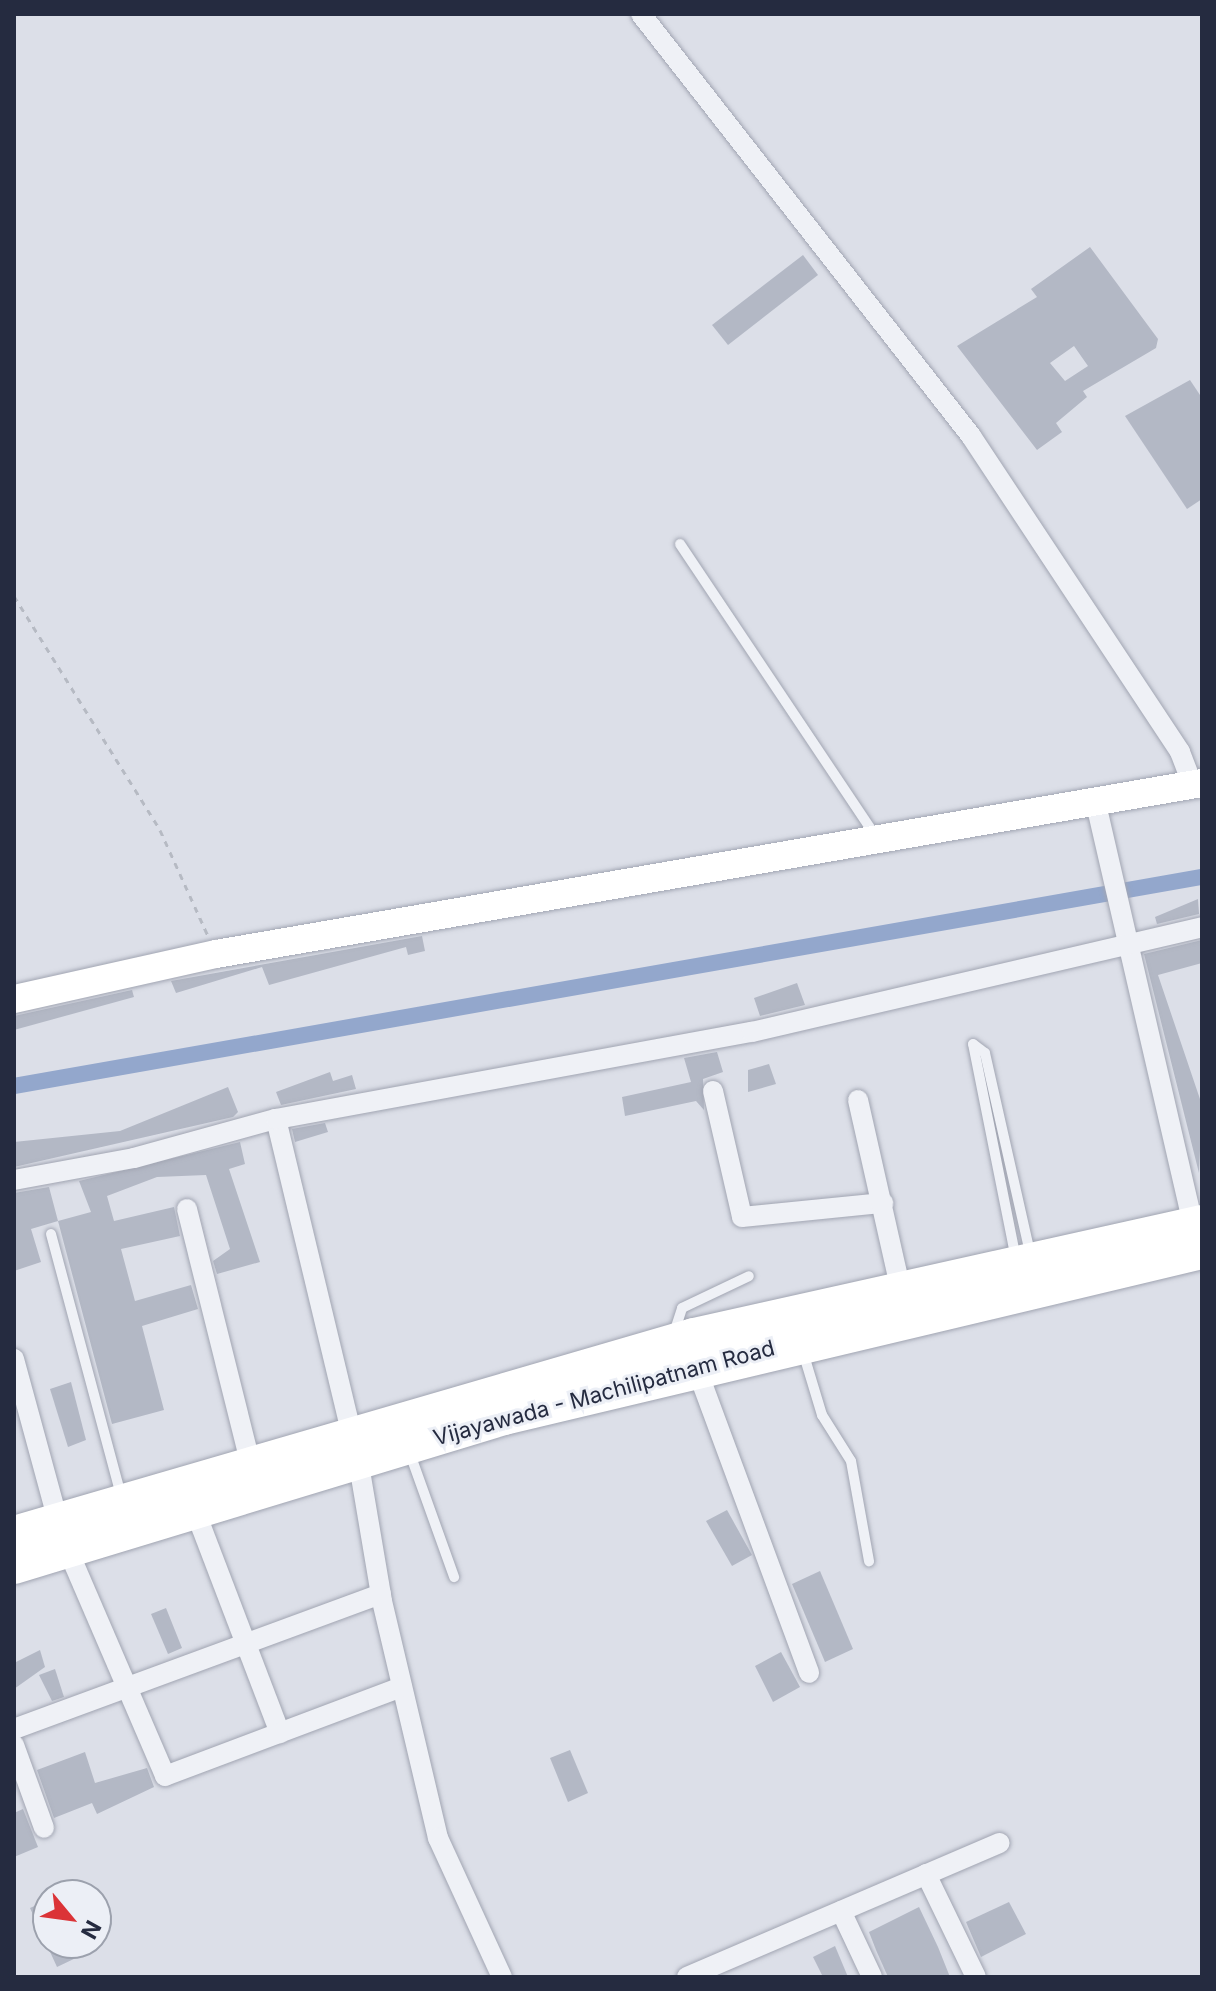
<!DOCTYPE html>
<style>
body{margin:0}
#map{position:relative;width:1216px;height:1991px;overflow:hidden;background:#dcdfe8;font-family:Inter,sans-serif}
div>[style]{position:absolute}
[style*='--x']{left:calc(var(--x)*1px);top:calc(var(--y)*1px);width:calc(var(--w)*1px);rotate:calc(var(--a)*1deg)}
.canal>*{height:16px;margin:-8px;padding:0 8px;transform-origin:8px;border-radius:8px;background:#93a7cc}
.building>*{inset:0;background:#b3b8c5}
.path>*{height:3px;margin-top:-1.5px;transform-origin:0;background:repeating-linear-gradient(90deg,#b6bac3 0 6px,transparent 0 12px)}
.roads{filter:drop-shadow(0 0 2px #a1a5b2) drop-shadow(0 0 2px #a1a5b2)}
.lane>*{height:10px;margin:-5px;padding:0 5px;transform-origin:5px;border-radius:5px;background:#eff1f6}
.street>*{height:20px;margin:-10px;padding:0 10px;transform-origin:10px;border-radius:10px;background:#eff1f6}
.secondary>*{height:28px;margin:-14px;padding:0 14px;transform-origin:14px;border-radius:14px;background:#fff}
.highway>*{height:36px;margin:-18px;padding:0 18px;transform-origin:18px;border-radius:18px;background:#fff}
span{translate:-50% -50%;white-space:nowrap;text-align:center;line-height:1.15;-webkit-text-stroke:6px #eceff6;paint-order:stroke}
.street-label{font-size:22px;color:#252b40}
.frame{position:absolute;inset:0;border:16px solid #252b40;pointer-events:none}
.north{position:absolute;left:32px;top:1879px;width:80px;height:80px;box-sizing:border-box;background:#eceff6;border:2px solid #9ca1ad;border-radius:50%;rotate:119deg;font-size:22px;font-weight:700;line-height:32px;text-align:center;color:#252b40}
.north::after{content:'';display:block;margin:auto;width:28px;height:36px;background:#db3337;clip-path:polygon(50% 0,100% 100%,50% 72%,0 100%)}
</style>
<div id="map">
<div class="canal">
<div style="--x:14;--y:1086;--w:1206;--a:-9.98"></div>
</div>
<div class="building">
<div style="clip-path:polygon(evenodd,1090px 247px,1158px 339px,1156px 348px,1083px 391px,1087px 397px,1056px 423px,1062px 432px,1037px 450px,957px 346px,1037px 297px,1031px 289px,1090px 247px,1074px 346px,1088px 366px,1065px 381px,1050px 363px,1074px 346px)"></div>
<div style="clip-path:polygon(803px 255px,818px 275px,728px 345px,712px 325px)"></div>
<div style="clip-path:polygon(1190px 380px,1202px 398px,1202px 499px,1187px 509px,1125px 416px)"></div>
<div style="clip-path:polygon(1198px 899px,1199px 914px,1157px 924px,1155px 917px)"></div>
<div style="clip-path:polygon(422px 936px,425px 951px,408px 955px,406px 947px,269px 985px,262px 967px,176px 993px,171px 981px)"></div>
<div style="clip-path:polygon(1202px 940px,1202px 963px,1158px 975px,1202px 1105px,1199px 1173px,1144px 954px)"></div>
<div style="clip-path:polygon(797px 983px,805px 1005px,760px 1016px,754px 998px)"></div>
<div style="clip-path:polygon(132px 990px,134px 997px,14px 1030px,14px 1016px)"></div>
<div style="clip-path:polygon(717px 1052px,723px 1072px,703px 1079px,704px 1110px,696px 1101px,625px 1116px,622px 1097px,691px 1082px,684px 1058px)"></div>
<div style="clip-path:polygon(769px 1064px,776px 1084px,748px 1092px,748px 1070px)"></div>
<div style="clip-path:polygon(330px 1072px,333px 1081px,352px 1075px,356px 1089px,281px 1105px,276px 1092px)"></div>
<div style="clip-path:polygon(228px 1087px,238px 1112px,233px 1117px,14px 1167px,14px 1142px,120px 1131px)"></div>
<div style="clip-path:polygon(325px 1123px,328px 1132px,295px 1142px,292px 1129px)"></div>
<div style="clip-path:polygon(240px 1142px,245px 1164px,229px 1169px,260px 1262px,217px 1274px,213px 1261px,230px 1249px,206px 1175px,157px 1177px,107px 1196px,114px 1221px,174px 1207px,180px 1236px,121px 1249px,135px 1301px,191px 1285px,198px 1309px,142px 1326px,164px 1410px,112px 1424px,58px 1221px,91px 1212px,79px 1181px)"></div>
<div style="clip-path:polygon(49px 1187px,58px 1221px,31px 1229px,41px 1262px,14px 1271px,14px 1193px)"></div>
<div style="clip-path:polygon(71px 1382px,86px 1440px,68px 1447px,50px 1389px)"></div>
<div style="clip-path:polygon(727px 1510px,752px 1555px,732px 1566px,706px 1521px)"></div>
<div style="clip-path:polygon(820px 1571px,853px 1649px,825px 1662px,792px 1584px)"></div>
<div style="clip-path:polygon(166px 1608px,182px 1648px,168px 1654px,151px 1614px)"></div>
<div style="clip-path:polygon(40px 1650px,45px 1667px,14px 1689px,14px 1663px)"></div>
<div style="clip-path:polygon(781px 1652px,800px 1687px,773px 1702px,755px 1666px)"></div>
<div style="clip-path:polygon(55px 1669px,64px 1697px,52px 1701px,39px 1675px)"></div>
<div style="clip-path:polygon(570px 1750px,588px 1793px,568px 1802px,550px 1758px)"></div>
<div style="clip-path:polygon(85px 1752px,95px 1783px,147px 1768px,154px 1787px,97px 1814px,92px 1803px,54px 1818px,37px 1770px)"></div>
<div style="clip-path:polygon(23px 1809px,38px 1847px,14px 1857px,14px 1813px)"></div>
<div style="clip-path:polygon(48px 1900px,48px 1943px,74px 1943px,80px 1956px,57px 1967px,30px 1908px)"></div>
<div style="clip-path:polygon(1009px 1902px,1026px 1934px,981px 1957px,966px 1922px)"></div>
<div style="clip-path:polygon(919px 1907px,938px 1947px,950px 1977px,888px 1977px,876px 1950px,869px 1932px)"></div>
<div style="clip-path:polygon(835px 1946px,848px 1977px,823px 1977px,813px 1957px)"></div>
</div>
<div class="path">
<div style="--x:14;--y:596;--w:276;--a:58"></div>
<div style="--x:160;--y:830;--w:116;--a:65.6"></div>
</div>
<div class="roads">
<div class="lane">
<div style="--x:680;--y:544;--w:354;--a:56.2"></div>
<div style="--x:51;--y:1234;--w:270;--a:75"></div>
<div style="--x:1016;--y:1259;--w:219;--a:-101.3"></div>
<div style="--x:973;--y:1044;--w:15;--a:37"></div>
<div style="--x:985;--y:1053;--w:209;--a:77.3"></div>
<div style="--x:674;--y:1333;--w:26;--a:-72"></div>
<div style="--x:682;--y:1308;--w:74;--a:-25.5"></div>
<div style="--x:803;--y:1352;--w:66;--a:73.2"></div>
<div style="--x:822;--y:1415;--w:54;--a:57.8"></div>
<div style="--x:851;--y:1461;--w:102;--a:79.8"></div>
<div style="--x:409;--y:1451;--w:134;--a:70.3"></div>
</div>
<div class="street">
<div style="--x:641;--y:14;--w:536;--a:51.97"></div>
<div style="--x:971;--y:436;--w:379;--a:56.5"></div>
<div style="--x:1180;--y:752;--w:34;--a:69"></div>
<div style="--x:1096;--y:804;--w:432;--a:77"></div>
<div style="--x:713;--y:1091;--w:129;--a:77"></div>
<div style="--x:742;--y:1217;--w:142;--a:-5.7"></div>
<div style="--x:858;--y:1100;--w:192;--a:77.3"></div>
<div style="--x:276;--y:1119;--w:321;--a:76.5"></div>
<div style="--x:14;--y:1180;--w:122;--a:-10.4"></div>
<div style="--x:134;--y:1158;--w:147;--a:-15.4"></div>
<div style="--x:276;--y:1119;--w:484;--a:-10.4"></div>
<div style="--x:752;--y:1032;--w:462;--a:-13.1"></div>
<div style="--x:187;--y:1209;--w:261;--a:76"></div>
<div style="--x:14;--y:1359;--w:168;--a:74.8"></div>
<div style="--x:696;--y:1367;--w:326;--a:69.7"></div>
<div style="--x:358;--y:1459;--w:144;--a:80.4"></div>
<div style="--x:382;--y:1601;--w:244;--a:76.7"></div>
<div style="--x:438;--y:1838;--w:153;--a:65.3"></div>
<div style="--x:194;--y:1508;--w:241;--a:69.1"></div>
<div style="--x:67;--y:1548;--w:248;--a:66.7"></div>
<div style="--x:165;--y:1776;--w:253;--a:-20.6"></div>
<div style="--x:14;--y:1729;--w:391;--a:-20.2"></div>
<div style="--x:14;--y:1745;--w:88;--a:70.1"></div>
<div style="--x:926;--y:1874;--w:114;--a:64.1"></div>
<div style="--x:841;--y:1911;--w:73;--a:64.8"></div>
<div style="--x:687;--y:1977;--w:340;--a:-23.2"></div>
</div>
<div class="secondary">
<div style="--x:14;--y:999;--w:207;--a:-12.6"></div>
<div style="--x:216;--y:954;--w:1001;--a:-9.84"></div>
</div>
<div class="highway">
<div style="--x:14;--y:1534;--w:708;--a:-16.23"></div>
<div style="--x:694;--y:1336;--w:520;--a:-12.54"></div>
<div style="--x:14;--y:1566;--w:512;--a:-16.91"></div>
<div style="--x:504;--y:1417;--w:717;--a:-13.38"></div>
</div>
</div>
<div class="street-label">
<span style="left:604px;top:1393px;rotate:-15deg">Vijayawada - Machilipatnam Road</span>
</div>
<div class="frame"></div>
<div class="north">N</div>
</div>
